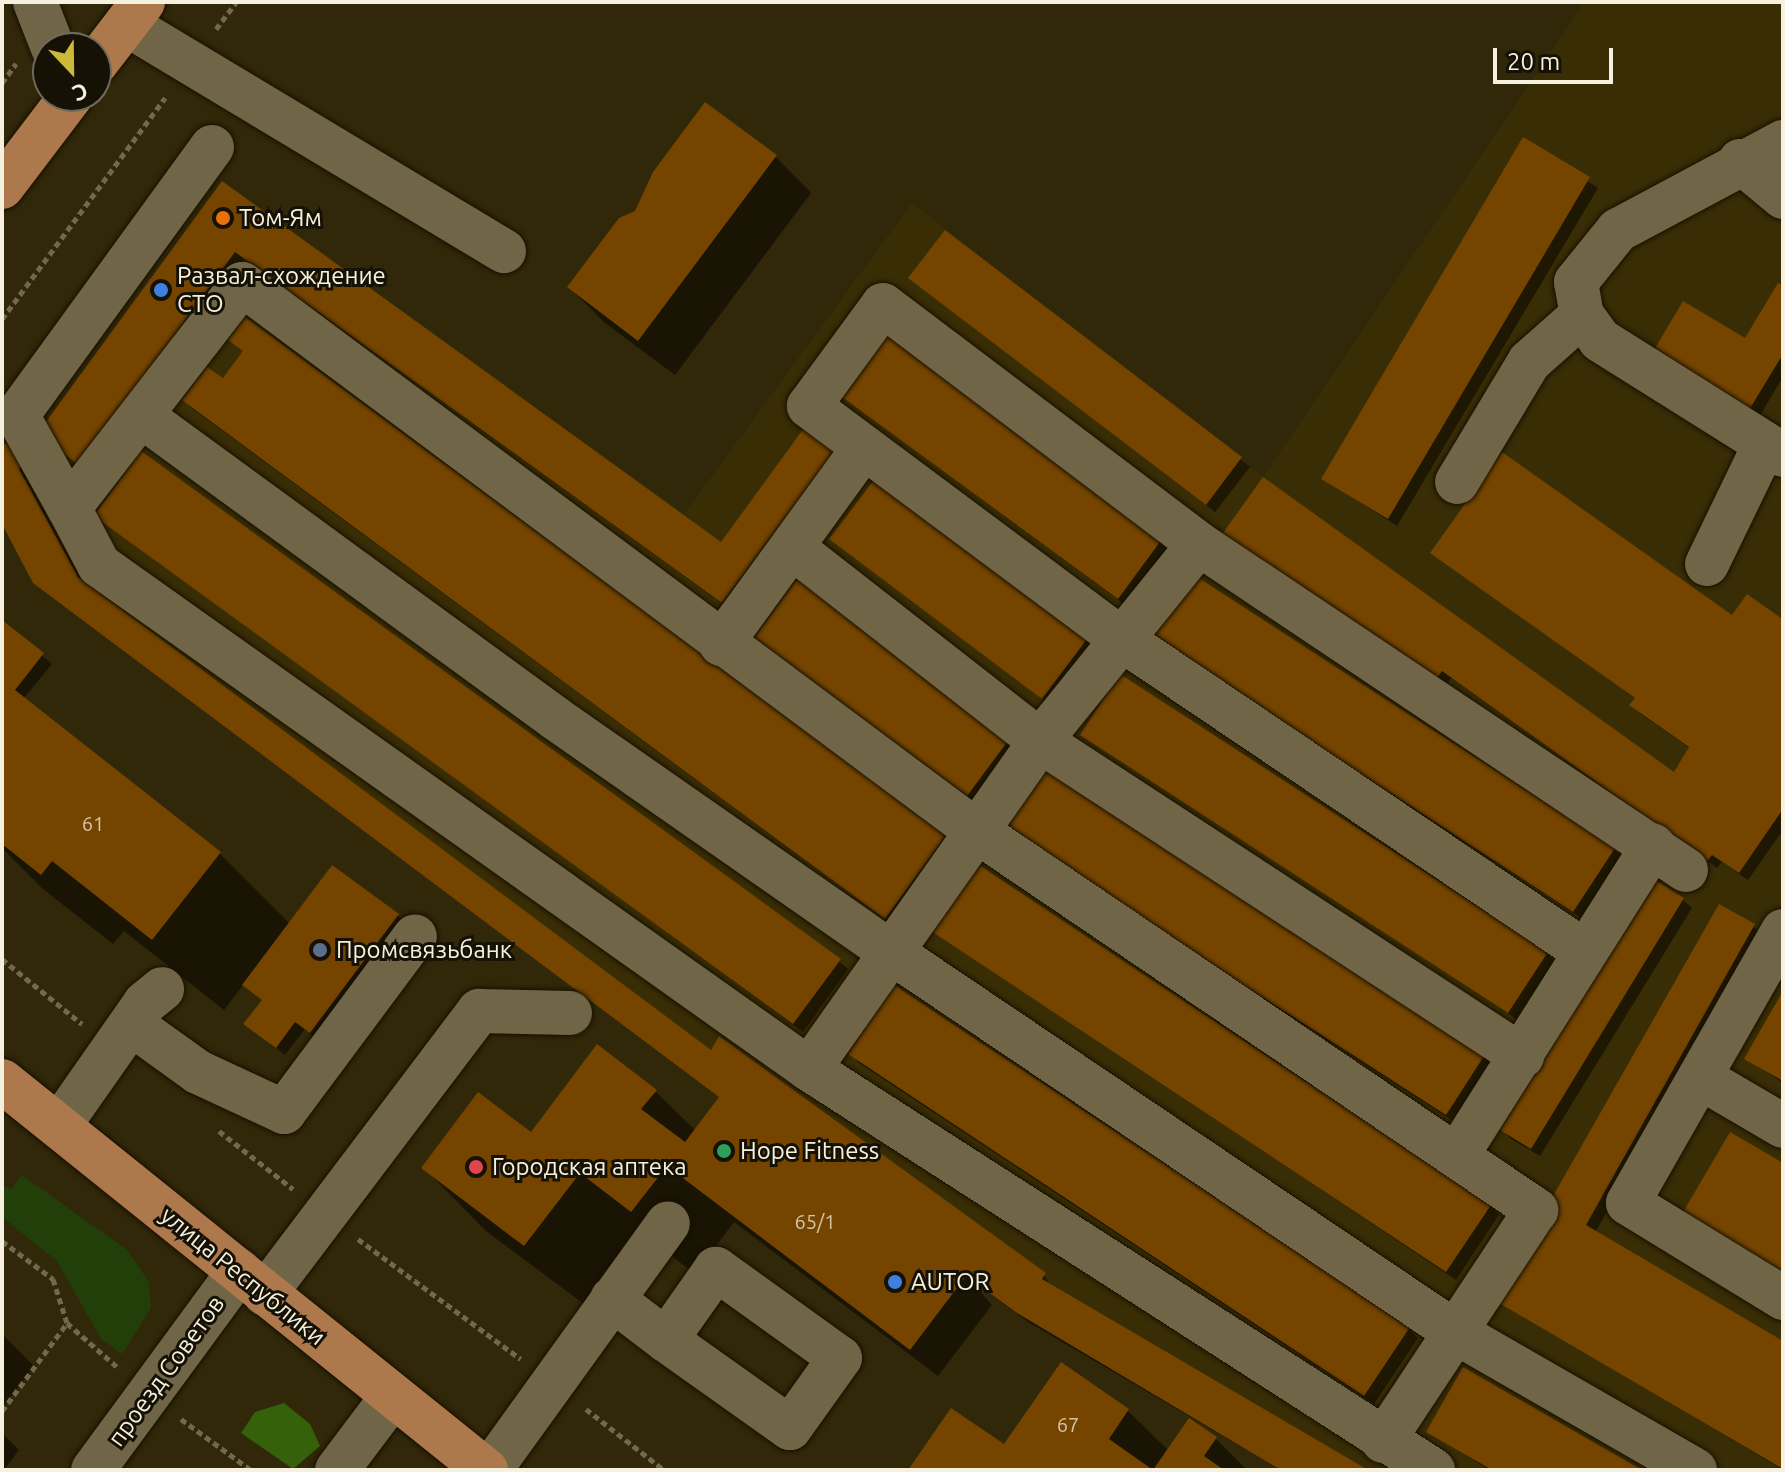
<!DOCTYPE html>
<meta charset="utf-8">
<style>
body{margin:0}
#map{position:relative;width:1785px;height:1472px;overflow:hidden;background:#312709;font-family:Ubuntu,sans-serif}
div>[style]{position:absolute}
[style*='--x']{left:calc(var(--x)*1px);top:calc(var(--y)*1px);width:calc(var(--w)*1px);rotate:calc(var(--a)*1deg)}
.built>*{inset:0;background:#392d05}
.green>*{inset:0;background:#223f0a}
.forest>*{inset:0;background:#35610a}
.shadow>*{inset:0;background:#0007}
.building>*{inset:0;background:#754500}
.path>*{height:5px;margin-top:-2.5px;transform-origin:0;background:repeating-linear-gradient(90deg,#71694f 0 6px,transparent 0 10px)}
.roads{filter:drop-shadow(0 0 2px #171000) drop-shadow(0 0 2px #171000)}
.minor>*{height:44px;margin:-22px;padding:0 22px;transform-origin:22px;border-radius:22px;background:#706547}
.major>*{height:44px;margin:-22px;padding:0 22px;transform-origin:22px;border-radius:22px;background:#ad784b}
.dots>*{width:22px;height:22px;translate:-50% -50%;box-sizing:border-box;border:4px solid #151105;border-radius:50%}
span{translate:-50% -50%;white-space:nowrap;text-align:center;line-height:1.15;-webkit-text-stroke:6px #151105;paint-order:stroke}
.number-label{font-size:20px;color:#d6c5a7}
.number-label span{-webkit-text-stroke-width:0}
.poi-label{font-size:24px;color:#f6f0df}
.left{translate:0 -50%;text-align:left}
.street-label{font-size:24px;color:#f6f0df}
.frame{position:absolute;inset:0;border:4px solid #f6f0df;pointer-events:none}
.north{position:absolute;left:32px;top:32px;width:80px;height:80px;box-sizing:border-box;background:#151105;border:2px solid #6f6a5c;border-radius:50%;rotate:158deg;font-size:22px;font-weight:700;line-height:32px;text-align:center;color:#f6f0df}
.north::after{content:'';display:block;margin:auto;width:28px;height:36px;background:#ccb939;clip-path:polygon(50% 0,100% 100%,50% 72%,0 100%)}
.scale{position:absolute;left:1493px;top:48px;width:120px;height:36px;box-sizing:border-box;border:4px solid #f6f0df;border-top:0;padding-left:10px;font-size:24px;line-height:28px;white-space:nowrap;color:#f6f0df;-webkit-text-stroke:6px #151105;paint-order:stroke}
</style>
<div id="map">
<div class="built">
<div style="clip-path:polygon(1585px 2px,1783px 2px,1783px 1470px,1281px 1470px,1017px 1313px,691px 1076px,33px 583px,2px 446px,37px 434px,222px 181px,684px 514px,912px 203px,1263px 477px)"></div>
</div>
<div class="green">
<div style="clip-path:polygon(22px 1175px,127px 1250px,149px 1282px,151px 1308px,122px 1354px,101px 1339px,57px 1261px,2px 1217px,2px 1185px,11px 1189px)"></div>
</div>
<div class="forest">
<div style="clip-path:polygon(284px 1403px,310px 1424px,320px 1446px,293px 1469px,241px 1433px,255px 1412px)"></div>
</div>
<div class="shadow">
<div style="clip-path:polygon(1524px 140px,1598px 188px,1397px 526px,1323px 479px)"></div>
<div style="clip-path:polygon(776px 157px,811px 193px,675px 375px,605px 323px,569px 287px)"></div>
<div style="clip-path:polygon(222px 184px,721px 544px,833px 452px,731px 610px,244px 259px,89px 472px,48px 443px)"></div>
<div style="clip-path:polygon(945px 232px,1250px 467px,1215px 512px,920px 286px)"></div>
<div style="clip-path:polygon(1783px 288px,1783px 377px,1756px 422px,1661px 366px,1746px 341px)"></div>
<div style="clip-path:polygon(246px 320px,946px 836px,955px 845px,894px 926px,193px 409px,185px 400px,224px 381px,245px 352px)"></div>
<div style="clip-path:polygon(846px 400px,1173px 545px,1128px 607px)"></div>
<div style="clip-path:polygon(2px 449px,39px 469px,27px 479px,84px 584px,712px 1053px,1044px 1275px,1051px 1287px,1364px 1470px,1281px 1470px,1028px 1322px,966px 1276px,992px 1305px,938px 1376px,734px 1222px,695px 1274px,643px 1234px,588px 1307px,486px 1231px,424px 1168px,655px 1091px,696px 1131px,842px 1184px,45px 591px,2px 519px)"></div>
<div style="clip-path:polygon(97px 516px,839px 961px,848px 969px,803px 1032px)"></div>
<div style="clip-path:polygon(1225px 533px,1674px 775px,1691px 749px,1641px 714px,1632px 705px,1636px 699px,1433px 553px,1732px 618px,1783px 618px,1783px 830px,1748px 880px,1722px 862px,1717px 868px,1451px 678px,1442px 691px)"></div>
<div style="clip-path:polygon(840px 547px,1086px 640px,1094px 649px,1052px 706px)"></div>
<div style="clip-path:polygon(2px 623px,52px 664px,23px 699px,220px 854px,290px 924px,397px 915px,406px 924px,320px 1041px,305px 1029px,285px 1055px,246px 1024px,263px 1001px,244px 984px,224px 1010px,124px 931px,113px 944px,43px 889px,2px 848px)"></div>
<div style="clip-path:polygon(1161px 645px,1614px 850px,1623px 858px,1583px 919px)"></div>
<div style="clip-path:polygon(765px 646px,1019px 747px,976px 804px)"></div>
<div style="clip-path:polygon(1083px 734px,1547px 953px,1555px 962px,1518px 1020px)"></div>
<div style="clip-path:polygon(1042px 770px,1493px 1063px,1455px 1122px,1012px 838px)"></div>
<div style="clip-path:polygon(1683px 900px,1692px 908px,1540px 1156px,1511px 1139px,1502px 1130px)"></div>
<div style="clip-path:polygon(1753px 926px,1762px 935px,1595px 1233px,1783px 1343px,1783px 1470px,1497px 1300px)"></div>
<div style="clip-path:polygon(931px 928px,1490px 1206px,1499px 1215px,1456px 1280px)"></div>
<div style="clip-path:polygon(894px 988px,1409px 1329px,1418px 1338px,1374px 1404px,859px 1063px,851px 1054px)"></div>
<div style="clip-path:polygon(1783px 995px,1783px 1083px,1746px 1058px)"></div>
<div style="clip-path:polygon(2px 1334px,34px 1366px,2px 1408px)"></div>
<div style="clip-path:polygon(1061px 1365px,1128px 1411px,1169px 1451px,1216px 1439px,1247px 1470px,910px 1470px,1005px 1447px)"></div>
<div style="clip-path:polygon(1429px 1432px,1638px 1470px,1489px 1470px)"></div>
<div style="clip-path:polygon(2px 1433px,19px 1450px,4px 1470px,2px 1470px)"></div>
</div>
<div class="building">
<div style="clip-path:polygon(705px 102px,777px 155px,638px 341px,567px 287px,619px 218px,635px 211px,653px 172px)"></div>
<div style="clip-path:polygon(1523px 137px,1590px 177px,1388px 519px,1321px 479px)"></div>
<div style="clip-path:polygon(222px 181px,721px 542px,804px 428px,835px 450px,722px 603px,235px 252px,79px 465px,37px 434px)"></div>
<div style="clip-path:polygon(945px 230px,1242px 457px,1206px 505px,908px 278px)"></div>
<div style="clip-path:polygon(1778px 283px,1783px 286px,1783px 354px,1746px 415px,1650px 357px,1683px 301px,1745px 338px)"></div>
<div style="clip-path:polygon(245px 317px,947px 834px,885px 919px,182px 400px,207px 367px,223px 378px,243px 351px,228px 340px)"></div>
<div style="clip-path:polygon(883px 328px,1165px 535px,1118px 599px,835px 392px)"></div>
<div style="clip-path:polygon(14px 437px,32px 459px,19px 469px,78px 577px,711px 1050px,719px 1036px,1046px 1273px,1042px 1279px,1368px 1470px,1281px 1470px,1017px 1313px,966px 1276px,910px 1350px,667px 1166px,631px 1212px,580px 1173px,524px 1246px,421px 1168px,478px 1092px,531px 1132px,597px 1044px,657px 1090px,641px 1109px,685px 1142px,719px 1097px,33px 583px,2px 524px,2px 446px)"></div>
<div style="clip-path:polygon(141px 451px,841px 959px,793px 1024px,94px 516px)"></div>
<div style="clip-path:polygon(1502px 452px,1732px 615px,1747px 594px,1781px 618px,1783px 614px,1783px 809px,1739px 873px,1712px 855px,1707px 861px,1442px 671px,1433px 684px,1223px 533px,1263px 477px,1674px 772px,1689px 747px,1629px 705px,1635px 698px,1430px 553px)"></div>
<div style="clip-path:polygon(874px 480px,1087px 639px,1042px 699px,829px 539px)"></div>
<div style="clip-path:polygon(1191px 573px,1615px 848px,1573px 912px,1150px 636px)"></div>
<div style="clip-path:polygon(798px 578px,1011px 737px,967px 796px,754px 638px)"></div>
<div style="clip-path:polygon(2px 620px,44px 653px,15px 690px,221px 852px,152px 940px,52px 861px,41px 875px,2px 844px)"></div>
<div style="clip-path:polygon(1120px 674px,1548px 952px,1508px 1013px,1080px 735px)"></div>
<div style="clip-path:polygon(1041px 767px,1486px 1053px,1446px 1115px,1001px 829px)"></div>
<div style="clip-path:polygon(973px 861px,1491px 1205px,1446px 1272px,928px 929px)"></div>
<div style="clip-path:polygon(332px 865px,399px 914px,310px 1033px,295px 1022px,276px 1048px,243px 1024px,262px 1000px,242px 985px)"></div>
<div style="clip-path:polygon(1653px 879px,1684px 898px,1531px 1149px,1500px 1130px)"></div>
<div style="clip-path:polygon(1719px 904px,1755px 924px,1586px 1225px,1783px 1341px,1783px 1469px,1494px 1300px)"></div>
<div style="clip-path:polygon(894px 985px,1410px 1327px,1364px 1396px,848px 1054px)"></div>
<div style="clip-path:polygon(1783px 991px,1783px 1081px,1744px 1059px)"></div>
<div style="clip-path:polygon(1730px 1132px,1783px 1163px,1783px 1279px,1679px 1219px)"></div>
<div style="clip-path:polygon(1061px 1362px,1129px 1409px,1109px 1439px,1153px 1470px,908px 1470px,951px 1408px,1004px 1444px)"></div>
<div style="clip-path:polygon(1463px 1367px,1642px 1470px,1492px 1470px,1426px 1432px)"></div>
<div style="clip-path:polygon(1189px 1418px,1217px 1437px,1204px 1456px,1224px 1470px,1153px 1470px)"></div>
</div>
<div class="path">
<div style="--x:216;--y:29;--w:34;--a:-53"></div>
<div style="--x:2;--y:83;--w:24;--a:-54"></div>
<div style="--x:2;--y:319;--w:275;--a:-53.6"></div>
<div style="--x:2;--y:959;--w:103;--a:39.1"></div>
<div style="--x:219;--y:1131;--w:94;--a:38.1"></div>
<div style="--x:358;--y:1239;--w:202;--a:36.4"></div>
<div style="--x:2;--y:1241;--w:64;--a:36.7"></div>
<div style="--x:53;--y:1279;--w:46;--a:72.3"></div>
<div style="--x:67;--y:1323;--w:67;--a:41.3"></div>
<div style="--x:586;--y:1409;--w:99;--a:38"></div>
<div style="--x:2;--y:1411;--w:109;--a:-53.5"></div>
<div style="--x:181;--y:1419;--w:87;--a:36.1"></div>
</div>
<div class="roads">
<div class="minor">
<div style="--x:35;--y:2;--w:49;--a:68.6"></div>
<div style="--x:126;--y:24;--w:441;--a:31"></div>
<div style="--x:1783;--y:142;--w:187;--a:151.9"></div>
<div style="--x:1618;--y:230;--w:67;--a:128.9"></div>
<div style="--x:1576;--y:282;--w:34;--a:80"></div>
<div style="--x:1582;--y:315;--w:31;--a:54"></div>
<div style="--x:1600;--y:340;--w:216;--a:32.1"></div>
<div style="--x:212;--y:147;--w:331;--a:126"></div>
<div style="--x:17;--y:415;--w:107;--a:60.8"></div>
<div style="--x:69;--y:508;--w:283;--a:-52.3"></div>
<div style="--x:242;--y:284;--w:914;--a:36.68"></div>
<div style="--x:975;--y:830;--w:678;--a:34.11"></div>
<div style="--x:1536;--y:1210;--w:277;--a:123.5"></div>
<div style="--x:1740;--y:161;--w:56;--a:39.9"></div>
<div style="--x:143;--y:417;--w:510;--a:36.15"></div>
<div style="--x:555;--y:718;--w:409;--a:34.9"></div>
<div style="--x:891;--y:952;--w:680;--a:33.97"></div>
<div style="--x:1455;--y:1332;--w:277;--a:29.9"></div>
<div style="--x:1457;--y:482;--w:140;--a:-59"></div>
<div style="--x:1529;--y:362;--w:71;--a:-41.6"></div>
<div style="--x:69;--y:508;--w:64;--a:62.2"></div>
<div style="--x:99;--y:565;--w:871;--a:35.37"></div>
<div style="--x:809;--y:1069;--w:742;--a:32.73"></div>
<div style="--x:793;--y:548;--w:313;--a:38"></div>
<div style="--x:1040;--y:741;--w:576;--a:33.17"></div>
<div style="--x:1707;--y:564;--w:131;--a:-64.2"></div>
<div style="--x:721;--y:644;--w:240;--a:-54"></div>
<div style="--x:1783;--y:931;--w:313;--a:119.7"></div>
<div style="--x:1628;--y:1203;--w:182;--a:31.5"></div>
<div style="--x:1584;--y:951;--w:555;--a:-146.02"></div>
<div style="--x:1124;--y:641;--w:393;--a:-143.3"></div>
<div style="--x:809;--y:406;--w:125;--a:-53.8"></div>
<div style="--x:883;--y:305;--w:396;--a:37.1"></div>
<div style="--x:1199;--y:544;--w:586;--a:33.8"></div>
<div style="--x:134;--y:1026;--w:79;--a:35.7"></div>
<div style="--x:198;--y:1072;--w:95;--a:24.9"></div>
<div style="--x:284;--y:1112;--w:219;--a:-53.3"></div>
<div style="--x:809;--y:1069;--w:401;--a:-54.8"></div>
<div style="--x:1040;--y:741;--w:253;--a:-51.1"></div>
<div style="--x:1701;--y:1078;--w:95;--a:30.3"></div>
<div style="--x:59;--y:1126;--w:150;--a:-55"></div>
<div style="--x:145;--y:1003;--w:22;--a:-39"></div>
<div style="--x:1458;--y:1154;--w:365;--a:-57.7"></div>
<div style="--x:265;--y:1294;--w:355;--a:-52.9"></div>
<div style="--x:479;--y:1011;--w:91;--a:1.3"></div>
<div style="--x:612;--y:1299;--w:68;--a:37.2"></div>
<div style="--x:666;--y:1340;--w:152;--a:35.4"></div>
<div style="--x:790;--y:1428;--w:86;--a:-54.5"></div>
<div style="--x:840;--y:1358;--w:153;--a:-144.3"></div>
<div style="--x:716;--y:1269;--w:87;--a:125.2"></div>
<div style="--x:93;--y:1470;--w:247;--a:-53.7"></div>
<div style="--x:337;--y:1470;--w:91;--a:-53"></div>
<div style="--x:490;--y:1470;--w:304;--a:-54.2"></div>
</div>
<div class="major">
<div style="--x:96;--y:63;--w:77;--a:-52.4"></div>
<div style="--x:2;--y:187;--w:114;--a:-52.8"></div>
<div style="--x:2;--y:1081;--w:621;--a:38.79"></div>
</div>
</div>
<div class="dots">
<div style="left:223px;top:218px;background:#e8710a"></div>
<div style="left:161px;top:290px;background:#3f7fe0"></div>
<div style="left:320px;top:950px;background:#5c6f8a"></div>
<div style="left:724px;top:1151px;background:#2e9e5b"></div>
<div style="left:476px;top:1167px;background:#e0444e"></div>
<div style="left:895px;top:1282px;background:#3f7fe0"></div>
</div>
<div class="number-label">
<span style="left:93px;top:823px">61</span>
<span style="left:815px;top:1221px">65/1</span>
<span style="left:1068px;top:1424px">67</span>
</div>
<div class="poi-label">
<span class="left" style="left:239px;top:218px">Том-Ям</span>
<span class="left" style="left:177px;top:290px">Развал-схождение<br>СТО</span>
<span class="left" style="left:336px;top:950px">Промсвязьбанк</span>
<span class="left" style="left:740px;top:1151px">Hope Fitness</span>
<span class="left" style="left:492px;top:1167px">Городская аптека</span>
<span class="left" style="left:911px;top:1282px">AUTOR</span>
</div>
<div class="street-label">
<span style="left:243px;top:1276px;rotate:39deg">улица Республики</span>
<span style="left:166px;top:1371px;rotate:-54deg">проезд Советов</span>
</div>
<div class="frame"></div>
<div class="north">С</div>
<div class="scale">20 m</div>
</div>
